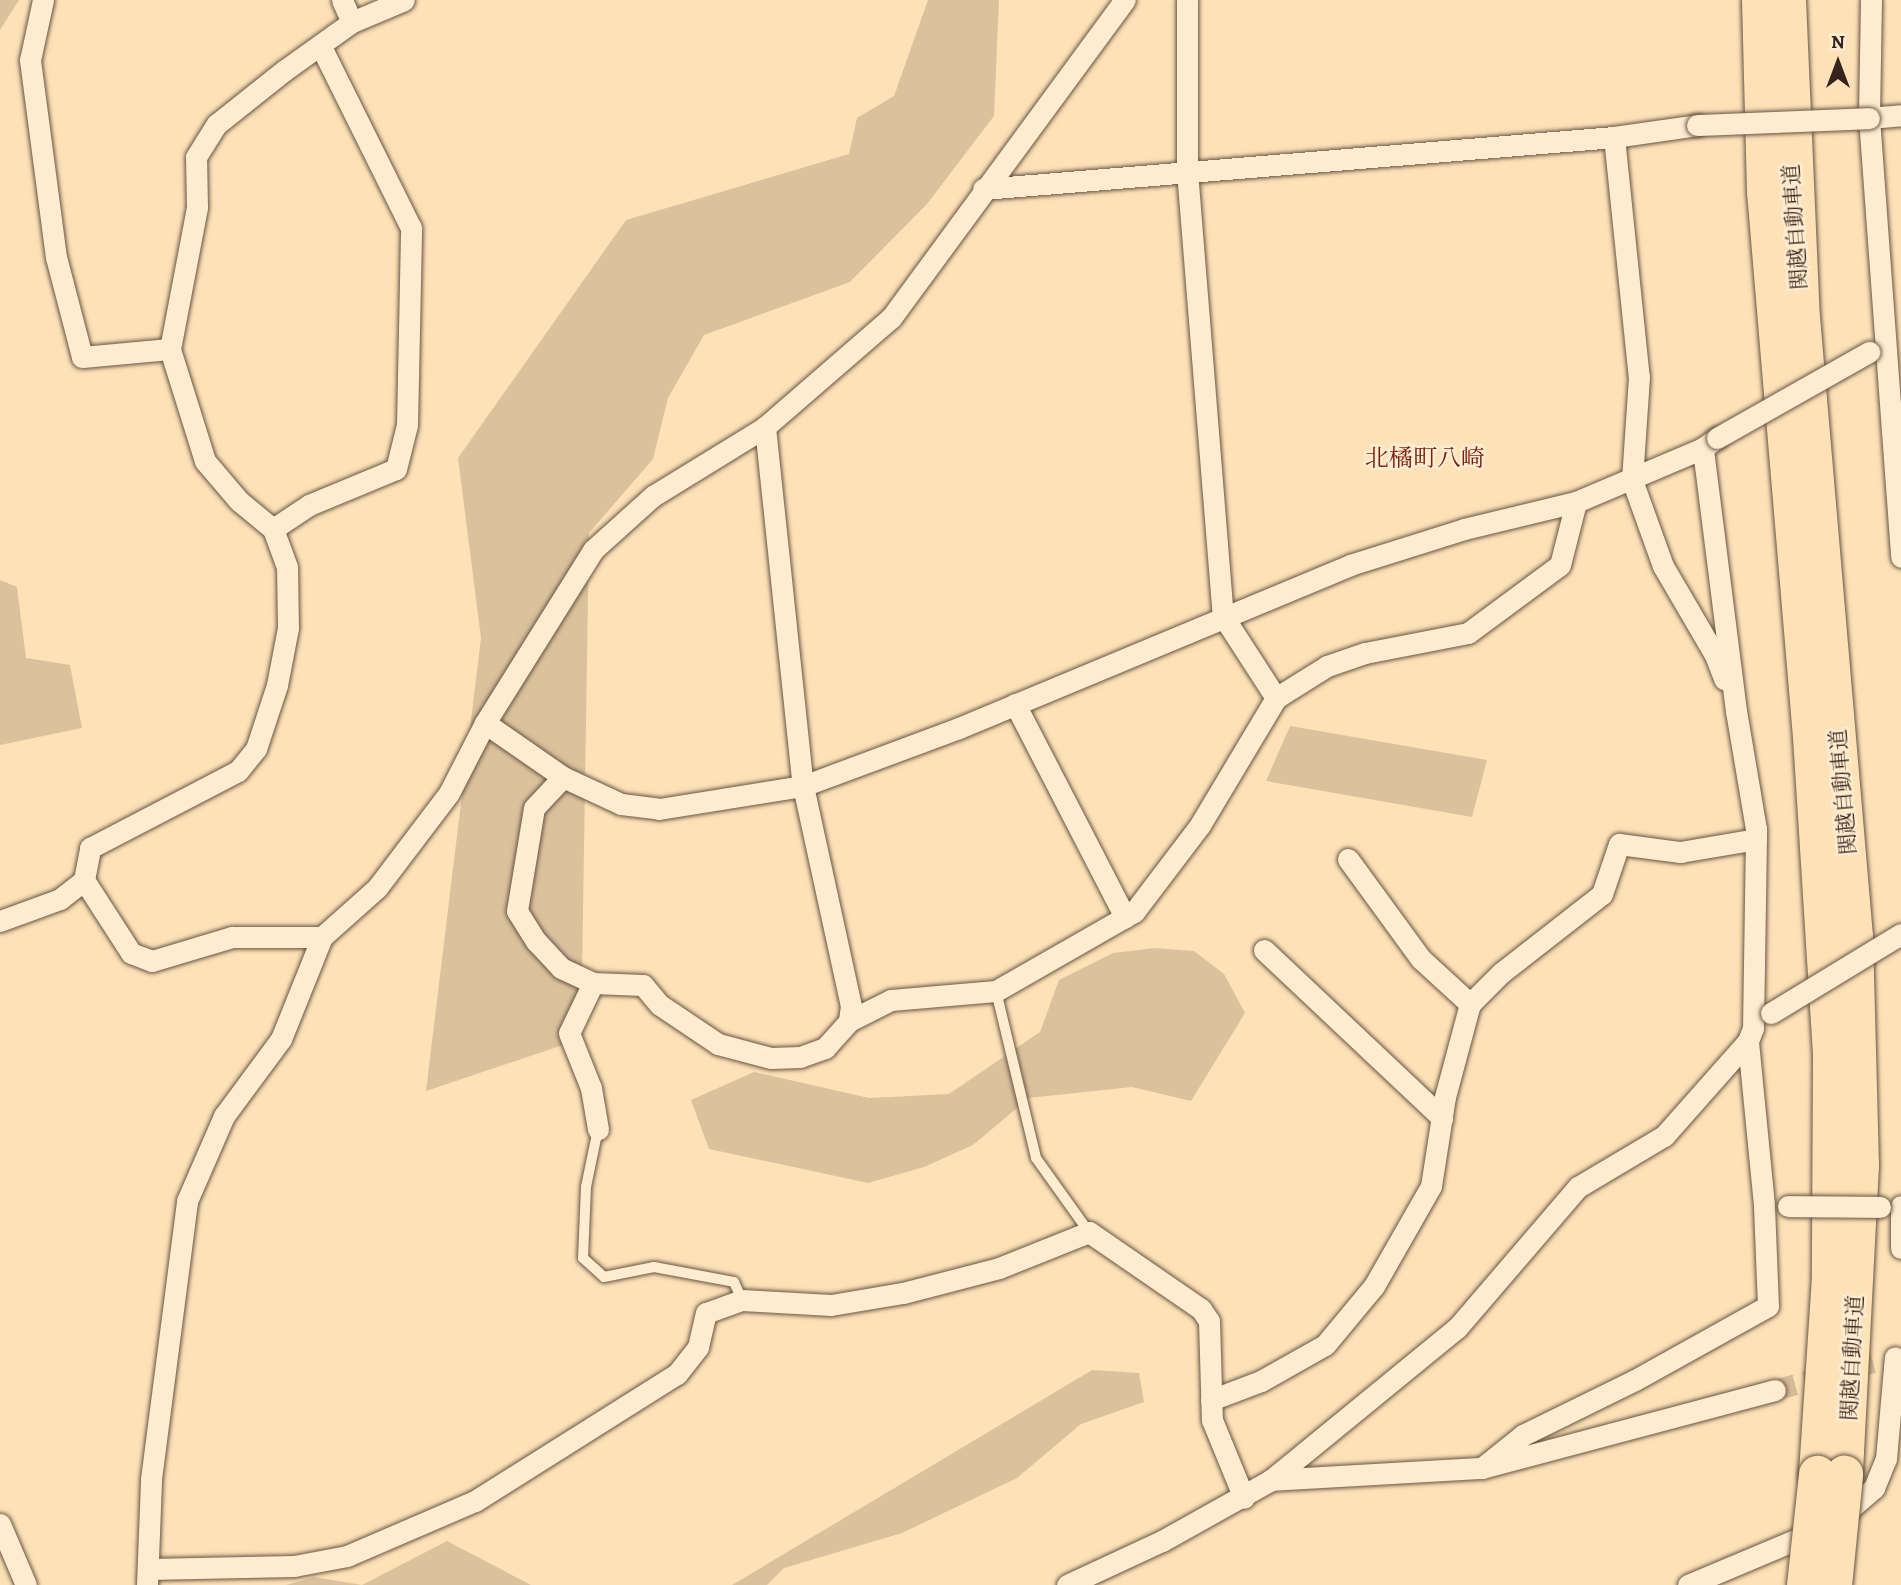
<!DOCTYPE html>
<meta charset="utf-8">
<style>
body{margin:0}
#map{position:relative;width:1901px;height:1585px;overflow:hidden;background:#fde2b7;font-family:Alegreya,"Noto Serif JP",serif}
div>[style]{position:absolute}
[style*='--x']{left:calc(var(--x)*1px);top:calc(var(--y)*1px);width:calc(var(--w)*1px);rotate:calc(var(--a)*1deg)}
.green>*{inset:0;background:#dbc29d}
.street-tunnel>*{height:21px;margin-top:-10.5px;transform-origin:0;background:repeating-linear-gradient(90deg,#d5bc98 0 21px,transparent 0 31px)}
.roads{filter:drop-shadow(0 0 2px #685443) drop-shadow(0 0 2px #685443)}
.lane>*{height:10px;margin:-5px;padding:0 5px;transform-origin:5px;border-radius:5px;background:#feecd0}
.street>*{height:21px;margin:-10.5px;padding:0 10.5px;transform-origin:10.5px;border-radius:10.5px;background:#feecd0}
.highway>*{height:37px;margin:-18.5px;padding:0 18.5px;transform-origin:18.5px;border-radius:18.5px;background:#fde2b7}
.bridges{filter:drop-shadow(0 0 2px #685443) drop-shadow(0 0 2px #685443)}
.street-bridge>*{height:21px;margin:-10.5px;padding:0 10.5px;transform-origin:10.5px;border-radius:10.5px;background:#feecd0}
.highway-bridge>*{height:37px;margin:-18.5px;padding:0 18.5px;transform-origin:18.5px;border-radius:18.5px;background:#fde2b7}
span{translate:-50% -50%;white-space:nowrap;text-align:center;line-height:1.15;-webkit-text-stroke:5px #feecd0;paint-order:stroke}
.street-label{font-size:21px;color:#36241c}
.quarter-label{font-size:24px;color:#7a1f14}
.north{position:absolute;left:1803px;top:28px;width:70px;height:70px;-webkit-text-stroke:5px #feecd0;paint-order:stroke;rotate:0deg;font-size:19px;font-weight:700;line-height:28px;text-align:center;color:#36241c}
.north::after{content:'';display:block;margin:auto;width:24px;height:32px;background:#36241c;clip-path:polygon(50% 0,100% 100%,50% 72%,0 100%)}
</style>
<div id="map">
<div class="green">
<div style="clip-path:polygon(0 0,19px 0,0 30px)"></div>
<div style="clip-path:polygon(928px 0,999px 0,994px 116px,927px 204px,850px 282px,704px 335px,668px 398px,653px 459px,589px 533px,581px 1039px,426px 1091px,481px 638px,458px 458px,626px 220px,849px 154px,857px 118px,894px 96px)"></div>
<div style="clip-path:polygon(0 580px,17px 587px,26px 658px,70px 665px,82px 728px,0 745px)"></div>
<div style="clip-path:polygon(1290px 726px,1487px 760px,1472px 817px,1266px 781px)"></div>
<div style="clip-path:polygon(1155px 948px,1194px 951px,1224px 974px,1245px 1013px,1191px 1101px,1132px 1087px,1029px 1098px,973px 1145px,924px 1167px,868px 1183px,709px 1149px,691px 1100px,754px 1072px,869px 1098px,949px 1094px,1040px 1032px,1059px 980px,1113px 953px)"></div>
<div style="clip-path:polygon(1092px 1370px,1139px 1373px,1144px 1402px,1081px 1424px,1017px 1478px,902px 1533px,784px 1568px,767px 1585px,732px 1585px)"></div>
<div style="clip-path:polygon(447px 1541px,531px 1585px,362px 1585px)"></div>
<div style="clip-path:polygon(314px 1577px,362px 1585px,286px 1585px)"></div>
</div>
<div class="street-tunnel">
<div style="--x:1775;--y:1390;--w:102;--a:-15.9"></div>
</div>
<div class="roads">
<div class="lane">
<div style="--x:996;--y:991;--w:172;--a:76.5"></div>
<div style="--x:1036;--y:1158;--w:91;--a:54.4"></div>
<div style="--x:598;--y:1129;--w:59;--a:101.7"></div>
<div style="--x:586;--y:1187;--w:71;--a:92.4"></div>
<div style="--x:583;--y:1258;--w:28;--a:42"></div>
<div style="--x:604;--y:1277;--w:51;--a:-11.3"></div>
<div style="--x:654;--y:1267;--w:81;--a:10.6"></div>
<div style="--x:734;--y:1282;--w:20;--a:66"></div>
</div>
<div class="street">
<div style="--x:43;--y:0;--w:61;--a:102.2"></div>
<div style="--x:30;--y:60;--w:199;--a:82.5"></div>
<div style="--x:56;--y:257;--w:103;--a:75.4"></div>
<div style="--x:82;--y:357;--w:88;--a:-5.2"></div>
<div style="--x:342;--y:0;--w:24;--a:66"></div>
<div style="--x:1187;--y:0;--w:171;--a:90"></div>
<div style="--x:1187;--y:171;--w:446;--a:85.4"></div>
<div style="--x:1223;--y:616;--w:98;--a:57.1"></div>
<div style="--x:1871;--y:0;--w:118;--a:91"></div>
<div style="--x:1869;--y:118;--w:440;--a:85.8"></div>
<div style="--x:1869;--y:118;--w:32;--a:-5"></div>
<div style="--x:1614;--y:137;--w:241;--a:84.1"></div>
<div style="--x:1639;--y:377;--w:103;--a:93.9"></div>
<div style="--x:1632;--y:480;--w:91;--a:70.2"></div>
<div style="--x:1663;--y:566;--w:103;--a:59.7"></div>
<div style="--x:1715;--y:655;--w:26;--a:69"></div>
<div style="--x:983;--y:189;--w:633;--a:-4.71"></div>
<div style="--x:1614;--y:137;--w:84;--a:-8.2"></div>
<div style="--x:765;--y:427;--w:361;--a:84"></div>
<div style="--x:803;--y:786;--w:225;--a:77.7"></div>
<div style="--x:851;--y:1006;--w:15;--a:98"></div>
<div style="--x:273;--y:529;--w:43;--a:-33.7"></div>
<div style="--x:309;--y:505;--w:94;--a:-22.5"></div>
<div style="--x:396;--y:469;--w:45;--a:-76"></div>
<div style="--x:407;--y:425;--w:197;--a:-88.8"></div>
<div style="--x:411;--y:228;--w:202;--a:-116.4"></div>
<div style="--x:1015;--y:704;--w:240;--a:62.7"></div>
<div style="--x:485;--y:723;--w:95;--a:34.7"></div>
<div style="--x:563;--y:777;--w:64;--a:25"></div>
<div style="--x:621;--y:804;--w:38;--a:7"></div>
<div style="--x:659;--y:809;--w:146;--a:-9.1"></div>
<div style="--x:803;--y:786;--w:166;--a:-20.4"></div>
<div style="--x:959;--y:728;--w:424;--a:-22.6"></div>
<div style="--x:1350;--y:565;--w:120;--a:-17.5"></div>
<div style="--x:1464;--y:529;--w:115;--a:-13.6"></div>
<div style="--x:563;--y:777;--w:42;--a:133.1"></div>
<div style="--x:534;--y:808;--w:104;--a:99.4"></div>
<div style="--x:517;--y:911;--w:36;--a:58"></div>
<div style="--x:536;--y:941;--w:37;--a:47"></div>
<div style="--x:561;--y:968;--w:35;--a:25"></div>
<div style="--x:593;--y:983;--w:50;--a:2.3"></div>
<div style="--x:643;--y:985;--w:26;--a:50"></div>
<div style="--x:660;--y:1005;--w:70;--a:33.9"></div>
<div style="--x:718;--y:1044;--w:55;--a:14.8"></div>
<div style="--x:771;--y:1058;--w:29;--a:-2"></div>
<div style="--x:800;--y:1057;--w:27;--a:-20"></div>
<div style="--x:825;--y:1048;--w:36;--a:-48"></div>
<div style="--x:849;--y:1021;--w:47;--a:-26.6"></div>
<div style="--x:891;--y:1000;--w:105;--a:-4.9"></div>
<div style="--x:996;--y:991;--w:159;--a:-29.8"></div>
<div style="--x:1134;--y:912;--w:109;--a:-52.8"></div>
<div style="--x:1200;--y:825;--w:148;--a:-59.1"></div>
<div style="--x:1276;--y:698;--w:60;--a:-32.1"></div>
<div style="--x:1327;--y:666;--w:40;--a:-18.9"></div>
<div style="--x:1365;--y:653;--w:105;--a:-11"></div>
<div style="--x:1468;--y:633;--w:114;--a:-36.5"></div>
<div style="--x:1560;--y:565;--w:65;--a:-75.7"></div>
<div style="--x:1576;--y:502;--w:138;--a:-23"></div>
<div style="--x:1703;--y:448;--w:17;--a:-36"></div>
<div style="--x:1348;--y:859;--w:124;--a:53.9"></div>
<div style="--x:1421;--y:959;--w:67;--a:42.6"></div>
<div style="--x:84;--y:880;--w:87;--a:57.2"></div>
<div style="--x:131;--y:953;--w:22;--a:21"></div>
<div style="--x:152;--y:961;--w:84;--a:-16.7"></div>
<div style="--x:232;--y:937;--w:90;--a:0"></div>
<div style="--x:0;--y:921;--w:64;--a:-20.1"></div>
<div style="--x:60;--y:899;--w:31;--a:-38"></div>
<div style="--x:84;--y:880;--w:33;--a:-79"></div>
<div style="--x:90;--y:848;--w:167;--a:-27.5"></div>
<div style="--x:238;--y:771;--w:28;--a:-51"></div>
<div style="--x:256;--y:749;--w:67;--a:-71.8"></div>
<div style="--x:277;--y:685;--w:58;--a:-79.1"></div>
<div style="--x:288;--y:628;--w:61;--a:-90.9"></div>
<div style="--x:287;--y:567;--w:40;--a:-110.2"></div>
<div style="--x:273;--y:529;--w:44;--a:-140.5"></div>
<div style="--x:239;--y:501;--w:52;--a:-130.4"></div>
<div style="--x:205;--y:461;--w:117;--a:-107.4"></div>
<div style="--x:170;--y:349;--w:145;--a:-79.2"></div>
<div style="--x:197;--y:207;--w:50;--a:-91.1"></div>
<div style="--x:196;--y:157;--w:39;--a:-58"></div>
<div style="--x:217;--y:124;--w:87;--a:-38.5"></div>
<div style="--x:285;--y:70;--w:82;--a:-35.6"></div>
<div style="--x:352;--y:22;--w:56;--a:-22.9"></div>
<div style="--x:1264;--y:950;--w:245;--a:43.3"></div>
<div style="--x:593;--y:983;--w:55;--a:115.6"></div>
<div style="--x:569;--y:1033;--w:59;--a:68.2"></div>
<div style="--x:591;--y:1088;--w:42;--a:80.3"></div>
<div style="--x:1901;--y:1206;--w:42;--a:90"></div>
<div style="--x:1211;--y:1400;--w:53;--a:-20.8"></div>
<div style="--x:1261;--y:1381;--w:73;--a:-29.4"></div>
<div style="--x:1325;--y:1345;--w:77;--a:-50.3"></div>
<div style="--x:1374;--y:1286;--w:115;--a:-60.3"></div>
<div style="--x:1431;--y:1186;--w:90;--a:-81.1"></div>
<div style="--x:1445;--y:1097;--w:96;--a:-75"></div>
<div style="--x:1470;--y:1004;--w:44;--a:-45"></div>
<div style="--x:1501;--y:973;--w:128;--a:-38"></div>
<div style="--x:1602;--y:894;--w:53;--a:-71.2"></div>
<div style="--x:1619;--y:844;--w:62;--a:7.5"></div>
<div style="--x:1680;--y:852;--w:77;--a:-9.7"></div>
<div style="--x:1482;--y:1468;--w:53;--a:-38.8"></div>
<div style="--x:1523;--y:1435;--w:125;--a:-26.2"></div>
<div style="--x:1635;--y:1380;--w:152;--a:-29.1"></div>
<div style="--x:1768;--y:1306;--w:101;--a:-92.3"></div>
<div style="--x:1764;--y:1205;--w:165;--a:-95.6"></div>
<div style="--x:1271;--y:1480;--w:211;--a:-3.3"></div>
<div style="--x:1482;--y:1468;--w:303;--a:-14.9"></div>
<div style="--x:0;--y:1524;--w:66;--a:66.9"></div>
<div style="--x:148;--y:1569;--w:146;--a:-1.2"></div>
<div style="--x:294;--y:1566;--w:54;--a:-10.7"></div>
<div style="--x:347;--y:1556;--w:139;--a:-23.3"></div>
<div style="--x:475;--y:1501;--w:239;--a:-32.2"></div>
<div style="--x:677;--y:1374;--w:34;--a:-52"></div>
<div style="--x:698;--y:1347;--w:35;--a:-77"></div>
<div style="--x:706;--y:1313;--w:38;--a:-20"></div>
<div style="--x:742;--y:1300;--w:89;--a:3.2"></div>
<div style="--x:831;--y:1305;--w:73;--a:-9.5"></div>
<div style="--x:903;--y:1293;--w:99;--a:-14.6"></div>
<div style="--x:999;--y:1268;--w:97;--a:-21.8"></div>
<div style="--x:1089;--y:1232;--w:136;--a:34.5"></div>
<div style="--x:1201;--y:1309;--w:14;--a:56"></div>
<div style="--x:1209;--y:1321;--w:99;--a:88.3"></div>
<div style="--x:1212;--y:1420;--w:84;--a:67.7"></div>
<div style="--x:147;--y:1585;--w:106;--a:-87.8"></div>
<div style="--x:151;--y:1479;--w:280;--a:-82.6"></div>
<div style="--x:187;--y:1201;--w:93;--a:-66.5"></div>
<div style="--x:224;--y:1116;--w:96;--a:-53.5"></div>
<div style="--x:281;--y:1039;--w:110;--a:-68.1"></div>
<div style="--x:322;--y:937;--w:74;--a:-41.7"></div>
<div style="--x:377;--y:888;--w:119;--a:-52.8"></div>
<div style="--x:449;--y:793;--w:79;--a:-62.8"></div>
<div style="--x:485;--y:723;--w:204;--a:-58"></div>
<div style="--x:593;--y:550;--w:81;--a:-42"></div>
<div style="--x:653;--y:496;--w:132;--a:-31.6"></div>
<div style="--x:765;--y:427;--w:167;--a:-40.9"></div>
<div style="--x:891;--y:318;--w:395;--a:-53.7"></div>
<div style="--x:1067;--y:1585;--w:105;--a:-24.9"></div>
<div style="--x:1162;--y:1541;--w:125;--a:-29.2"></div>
<div style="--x:1271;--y:1480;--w:240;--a:-39.3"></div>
<div style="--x:1457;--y:1328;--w:186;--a:-49.4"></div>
<div style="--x:1578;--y:1187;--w:100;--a:-30.7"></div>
<div style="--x:1664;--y:1136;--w:127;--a:-48.5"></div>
<div style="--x:1748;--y:1041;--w:14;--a:-69"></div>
<div style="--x:1753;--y:1028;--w:199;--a:-89.1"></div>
<div style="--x:1756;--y:829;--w:120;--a:-99.6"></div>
<div style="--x:1736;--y:711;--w:265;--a:-97.2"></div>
<div style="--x:1688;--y:1585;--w:155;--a:-22.8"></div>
<div style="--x:1831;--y:1525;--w:57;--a:-40.7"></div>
<div style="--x:1874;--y:1488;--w:31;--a:-68"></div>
<div style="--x:1886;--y:1459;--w:102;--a:-85"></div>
</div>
<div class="highway">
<div style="--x:1760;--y:0;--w:191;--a:88.5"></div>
<div style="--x:1765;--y:191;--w:547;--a:85.18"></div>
<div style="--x:1811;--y:736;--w:321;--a:86.4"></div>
<div style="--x:1831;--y:1056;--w:221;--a:90.3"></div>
<div style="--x:1830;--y:1277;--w:197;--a:93.8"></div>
<div style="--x:1787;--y:0;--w:317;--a:87.5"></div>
<div style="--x:1801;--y:317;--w:621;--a:85.11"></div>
<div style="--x:1854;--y:936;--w:229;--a:88.5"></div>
<div style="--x:1860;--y:1165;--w:309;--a:93"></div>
</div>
</div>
<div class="bridges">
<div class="street-bridge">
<div style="--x:1697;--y:125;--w:172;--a:-2.3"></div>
<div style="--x:1717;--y:438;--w:175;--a:-29.5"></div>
<div style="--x:1771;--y:1013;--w:152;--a:-31.3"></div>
<div style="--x:1788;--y:1206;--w:92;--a:0.6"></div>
</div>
<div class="highway-bridge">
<div style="--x:1805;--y:1585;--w:112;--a:-83.8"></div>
<div style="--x:1833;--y:1585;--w:112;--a:-84.3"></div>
</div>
</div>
<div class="street-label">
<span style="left:1795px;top:227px;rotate:-94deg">関越自動車道</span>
<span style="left:1843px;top:792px;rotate:-95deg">関越自動車道</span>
<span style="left:1852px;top:1358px;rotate:-87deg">関越自動車道</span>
</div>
<div class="quarter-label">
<span style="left:1425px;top:459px">北橘町八崎</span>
</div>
<div class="north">N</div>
</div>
